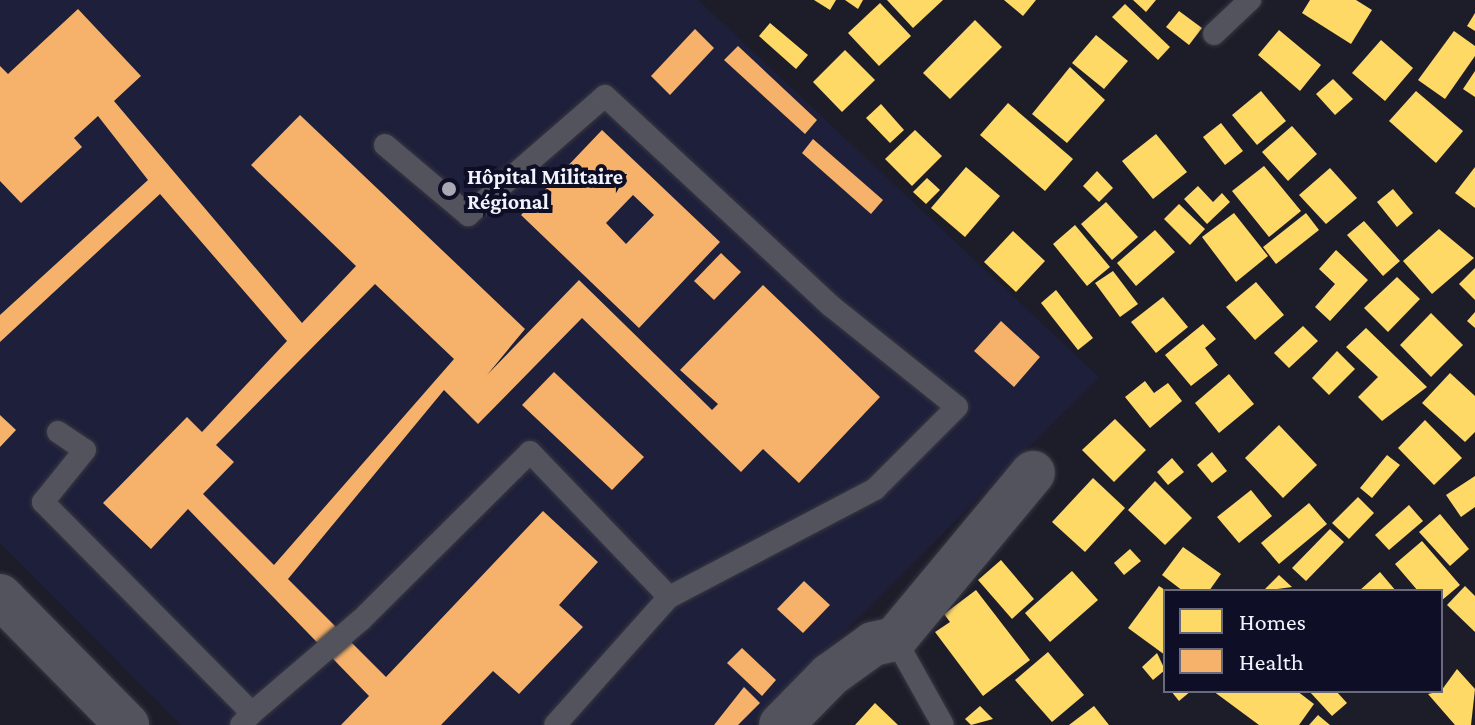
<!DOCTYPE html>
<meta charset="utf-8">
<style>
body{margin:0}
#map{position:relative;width:1475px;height:725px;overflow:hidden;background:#1d1d2a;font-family:"Crimson Pro",serif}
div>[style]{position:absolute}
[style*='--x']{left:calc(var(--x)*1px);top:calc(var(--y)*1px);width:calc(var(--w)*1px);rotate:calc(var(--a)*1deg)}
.built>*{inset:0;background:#1e1f3a}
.homes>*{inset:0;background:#ffd966}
.health>*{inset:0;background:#f6b26b}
.roads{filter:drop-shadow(0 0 2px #373842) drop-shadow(0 0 2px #373842)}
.service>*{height:22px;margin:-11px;padding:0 11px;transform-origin:11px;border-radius:11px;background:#53535e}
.minor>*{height:44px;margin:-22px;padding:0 22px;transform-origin:22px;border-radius:22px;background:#53535e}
.dots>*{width:22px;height:22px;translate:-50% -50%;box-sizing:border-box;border:4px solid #0e0f26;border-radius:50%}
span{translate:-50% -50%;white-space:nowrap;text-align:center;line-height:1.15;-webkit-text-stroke:8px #0e0f26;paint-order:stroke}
.poi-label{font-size:22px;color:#f1f3fd;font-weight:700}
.left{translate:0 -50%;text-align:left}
.legend{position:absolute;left:1163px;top:589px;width:280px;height:104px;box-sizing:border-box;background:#0e0f26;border:2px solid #696a7c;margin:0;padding:10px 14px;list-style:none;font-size:24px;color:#f1f3fd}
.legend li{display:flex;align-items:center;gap:16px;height:40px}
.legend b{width:40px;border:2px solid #696a7c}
</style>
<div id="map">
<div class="built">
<div style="clip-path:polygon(0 0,698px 0,1099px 377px,752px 725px,181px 725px,0 543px)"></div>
</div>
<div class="homes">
<div style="clip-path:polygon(814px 0,836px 0,830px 10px)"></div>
<div style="clip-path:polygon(845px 0,863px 0,858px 9px)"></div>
<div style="clip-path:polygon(887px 0,943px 0,913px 28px)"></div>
<div style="clip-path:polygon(1004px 0,1036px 0,1023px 16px)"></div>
<div style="clip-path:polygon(1133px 0,1156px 0,1146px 12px)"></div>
<div style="clip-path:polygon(1310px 0,1356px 0,1372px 10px,1351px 44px,1302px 13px)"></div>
<div style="clip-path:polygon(880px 3px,911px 36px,879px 66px,848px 33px)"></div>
<div style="clip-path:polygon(1125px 4px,1170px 47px,1158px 60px,1112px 17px)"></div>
<div style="clip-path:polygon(1179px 11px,1202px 28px,1189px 45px,1166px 27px)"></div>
<div style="clip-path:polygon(1475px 13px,1475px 31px,1467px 26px)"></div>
<div style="clip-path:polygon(975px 20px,1002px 47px,950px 99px,923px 73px)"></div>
<div style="clip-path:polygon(770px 23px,808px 55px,796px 69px,759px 36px)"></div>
<div style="clip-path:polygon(1279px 30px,1321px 65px,1300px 91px,1258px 55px)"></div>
<div style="clip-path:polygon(1454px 31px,1475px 46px,1475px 56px,1445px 99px,1418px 80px)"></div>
<div style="clip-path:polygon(1096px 35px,1128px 61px,1104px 89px,1072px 63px)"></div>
<div style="clip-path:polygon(1381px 40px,1413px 68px,1385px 101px,1352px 73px)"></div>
<div style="clip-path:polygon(845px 50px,875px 80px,842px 112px,813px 82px)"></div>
<div style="clip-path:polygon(1070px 67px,1105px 100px,1067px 143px,1032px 114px)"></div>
<div style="clip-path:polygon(1475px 71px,1475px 97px,1463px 89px)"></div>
<div style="clip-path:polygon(1333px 79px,1353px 99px,1335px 115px,1316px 94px)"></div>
<div style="clip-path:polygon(1261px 91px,1286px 121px,1257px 145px,1232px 115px)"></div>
<div style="clip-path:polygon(1416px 91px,1463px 131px,1436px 163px,1389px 121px)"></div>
<div style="clip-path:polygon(1008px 103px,1073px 159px,1045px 191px,980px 135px)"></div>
<div style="clip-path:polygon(881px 104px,904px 130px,890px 143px,866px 118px)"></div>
<div style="clip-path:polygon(1221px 123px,1243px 151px,1225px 165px,1203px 137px)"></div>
<div style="clip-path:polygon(1292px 126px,1317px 154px,1288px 181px,1262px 152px)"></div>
<div style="clip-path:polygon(915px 130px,942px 156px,912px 186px,885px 159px)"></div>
<div style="clip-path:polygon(1156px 134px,1187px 172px,1153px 199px,1122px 161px)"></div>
<div style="clip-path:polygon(1264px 166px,1301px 211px,1269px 237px,1232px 191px)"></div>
<div style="clip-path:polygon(966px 167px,1000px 196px,965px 237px,931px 208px)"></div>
<div style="clip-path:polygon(1475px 167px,1475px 208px,1455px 193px)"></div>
<div style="clip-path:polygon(1330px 168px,1357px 198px,1326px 224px,1299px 195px)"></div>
<div style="clip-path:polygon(1097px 171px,1113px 188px,1099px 202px,1083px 186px)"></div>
<div style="clip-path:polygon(927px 178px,940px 190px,926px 204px,913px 192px)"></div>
<div style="clip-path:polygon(1198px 186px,1213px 202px,1222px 193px,1230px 202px,1207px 224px,1184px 199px)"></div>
<div style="clip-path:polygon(1393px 189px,1413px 213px,1397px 227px,1377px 202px)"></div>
<div style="clip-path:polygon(1106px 202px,1138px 237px,1112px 260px,1081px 224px)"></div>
<div style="clip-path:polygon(1179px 204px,1205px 229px,1190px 245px,1164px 219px)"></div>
<div style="clip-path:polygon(1234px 213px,1268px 256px,1236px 282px,1202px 237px)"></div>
<div style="clip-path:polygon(1306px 213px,1319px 230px,1276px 264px,1263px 247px)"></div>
<div style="clip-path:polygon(1364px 221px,1400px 261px,1383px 276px,1347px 235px)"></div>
<div style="clip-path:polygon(1075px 225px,1110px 267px,1087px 286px,1053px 244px)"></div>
<div style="clip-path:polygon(1439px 229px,1474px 258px,1432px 294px,1403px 261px)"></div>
<div style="clip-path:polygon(1155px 230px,1175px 252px,1136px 286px,1117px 263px)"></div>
<div style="clip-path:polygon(1013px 231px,1045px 261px,1016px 292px,984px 262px)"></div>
<div style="clip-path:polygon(1336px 250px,1368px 280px,1330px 321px,1315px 307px,1335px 284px,1319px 269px)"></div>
<div style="clip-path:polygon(1475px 268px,1475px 300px,1459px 284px)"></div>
<div style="clip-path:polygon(1113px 271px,1138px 304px,1120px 317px,1095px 283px)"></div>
<div style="clip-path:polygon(1397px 277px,1420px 299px,1388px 332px,1364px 308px)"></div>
<div style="clip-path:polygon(1256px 282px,1284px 315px,1255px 340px,1226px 307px)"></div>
<div style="clip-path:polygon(1056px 290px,1093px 338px,1078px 350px,1041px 303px)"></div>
<div style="clip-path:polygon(1163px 297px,1188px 327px,1156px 353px,1131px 322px)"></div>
<div style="clip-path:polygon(1475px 312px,1475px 328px,1467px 321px)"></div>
<div style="clip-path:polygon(1431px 313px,1463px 345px,1431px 377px,1400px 345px)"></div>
<div style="clip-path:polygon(1203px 324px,1216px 339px,1205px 348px,1218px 365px,1191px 386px,1165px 355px)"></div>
<div style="clip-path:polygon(1303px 326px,1318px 341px,1289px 368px,1274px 353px)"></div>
<div style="clip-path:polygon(1366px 328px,1427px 387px,1382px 421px,1358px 397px,1378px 377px,1346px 347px)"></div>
<div style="clip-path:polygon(1337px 351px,1355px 369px,1329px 395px,1312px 378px)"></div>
<div style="clip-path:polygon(1450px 373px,1475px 396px,1475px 432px,1465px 442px,1422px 403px)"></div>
<div style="clip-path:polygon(1229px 374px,1254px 404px,1219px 433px,1195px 403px)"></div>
<div style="clip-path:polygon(1145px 381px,1154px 393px,1168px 383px,1182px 401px,1150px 428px,1125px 397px)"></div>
<div style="clip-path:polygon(1115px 419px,1146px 450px,1114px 482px,1082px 450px)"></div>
<div style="clip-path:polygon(1425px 420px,1462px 458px,1434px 485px,1398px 448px)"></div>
<div style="clip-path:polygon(1279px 425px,1317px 465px,1283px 498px,1245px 458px)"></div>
<div style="clip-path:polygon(1212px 452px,1227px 471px,1212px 483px,1197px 465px)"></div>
<div style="clip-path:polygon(1387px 455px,1400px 465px,1372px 498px,1360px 488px)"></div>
<div style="clip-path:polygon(1172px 458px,1184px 472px,1168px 485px,1157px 472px)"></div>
<div style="clip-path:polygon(1475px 476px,1475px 507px,1461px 517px,1446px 495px)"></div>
<div style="clip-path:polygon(1093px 478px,1125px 508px,1085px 552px,1052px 522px)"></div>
<div style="clip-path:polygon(1155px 481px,1192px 518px,1165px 545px,1128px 510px)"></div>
<div style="clip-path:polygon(1251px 490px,1272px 516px,1239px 543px,1217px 517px)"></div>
<div style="clip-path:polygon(1358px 497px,1374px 513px,1349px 539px,1332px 523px)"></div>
<div style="clip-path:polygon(1309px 503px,1327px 524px,1279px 564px,1261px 543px)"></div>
<div style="clip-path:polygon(1409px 505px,1423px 521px,1389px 550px,1375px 535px)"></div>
<div style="clip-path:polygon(1440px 514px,1469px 549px,1450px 566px,1419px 532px)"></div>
<div style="clip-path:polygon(1330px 529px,1344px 542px,1306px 581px,1292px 568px)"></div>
<div style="clip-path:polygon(1422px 541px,1460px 585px,1441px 601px,1441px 591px,1418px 591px,1395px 564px)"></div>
<div style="clip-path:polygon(1183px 547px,1221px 574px,1209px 591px,1183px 591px,1162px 575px)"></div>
<div style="clip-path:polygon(1130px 549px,1141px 561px,1124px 575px,1114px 563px)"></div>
<div style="clip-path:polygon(1001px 560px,1034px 599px,1012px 619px,978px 580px)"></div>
<div style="clip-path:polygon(1072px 571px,1098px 600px,1050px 642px,1025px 613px)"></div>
<div style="clip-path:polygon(1380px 572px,1396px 591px,1359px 591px)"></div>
<div style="clip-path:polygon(1279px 575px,1292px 587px,1263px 591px)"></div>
<div style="clip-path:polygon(1159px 586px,1165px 590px,1165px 655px,1128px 628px)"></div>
<div style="clip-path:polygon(1465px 586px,1475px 596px,1475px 632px,1447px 605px)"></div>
<div style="clip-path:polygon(976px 590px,1030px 660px,983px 696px,935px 632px,950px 622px,944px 614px)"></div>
<div style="clip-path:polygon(1048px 652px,1084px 695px,1052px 722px,1015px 680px)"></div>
<div style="clip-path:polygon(1157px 653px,1165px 670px,1153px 680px,1142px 667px)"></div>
<div style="clip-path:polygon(1457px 669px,1475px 689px,1471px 725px,1455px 725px,1428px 694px,1441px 691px)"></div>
<div style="clip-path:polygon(1171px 691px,1191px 691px,1179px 701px)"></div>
<div style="clip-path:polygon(1213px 691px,1297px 691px,1314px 704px,1299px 725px,1259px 725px)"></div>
<div style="clip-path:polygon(1309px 691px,1336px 691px,1347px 703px,1332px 716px)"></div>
<div style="clip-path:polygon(875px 703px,898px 725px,855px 725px)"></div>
<div style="clip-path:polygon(980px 706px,993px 719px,971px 725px,965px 719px)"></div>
<div style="clip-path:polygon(1094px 706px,1109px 725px,1069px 725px)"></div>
<div style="clip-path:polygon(1318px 715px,1330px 725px,1309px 725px)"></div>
</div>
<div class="health">
<div style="clip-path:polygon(evenodd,78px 9px,141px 76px,114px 101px,302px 323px,356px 266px,251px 165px,300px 115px,525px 329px,487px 375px,579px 280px,712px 410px,718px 404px,680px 370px,763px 285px,880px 397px,799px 483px,763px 449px,741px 472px,582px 318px,478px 424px,444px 390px,288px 579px,386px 677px,543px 511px,598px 562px,559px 605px,583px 627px,519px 694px,493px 671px,441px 725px,341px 725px,369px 696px,188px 509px,151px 549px,103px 503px,187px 417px,202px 432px,287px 341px,160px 194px,0 342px,0 315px,148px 180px,98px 116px,74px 138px,82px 147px,21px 203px,0 181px,0 66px,8px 74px,78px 9px,375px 284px,454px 359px,274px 565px,203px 494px,234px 462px,216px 445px,375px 284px)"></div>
<div style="clip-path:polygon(695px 29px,714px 48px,670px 95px,651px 76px)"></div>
<div style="clip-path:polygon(738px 46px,817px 120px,805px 134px,724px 60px)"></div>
<div style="clip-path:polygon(evenodd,602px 130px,720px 242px,639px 328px,521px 215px,602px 130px,633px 195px,654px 215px,626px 244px,606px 223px,633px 195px)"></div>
<div style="clip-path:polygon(813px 139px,883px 200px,871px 214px,802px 153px)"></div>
<div style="clip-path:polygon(721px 253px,741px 272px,714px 300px,694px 281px)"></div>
<div style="clip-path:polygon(1001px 321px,1040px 357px,1014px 387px,974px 351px)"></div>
<div style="clip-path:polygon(554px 372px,644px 457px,612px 490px,522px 405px)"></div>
<div style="clip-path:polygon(0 415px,16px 430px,0 447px)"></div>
<div style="clip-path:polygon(804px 581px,830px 605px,803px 633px,777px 609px)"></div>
<div style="clip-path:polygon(742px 648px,776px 680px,762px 696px,727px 663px)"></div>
<div style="clip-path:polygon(744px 687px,760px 703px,738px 725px,714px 725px)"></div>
</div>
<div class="roads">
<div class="service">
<div style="--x:1214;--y:34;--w:50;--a:-43.4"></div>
<div style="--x:385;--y:145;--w:109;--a:40.1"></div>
<div style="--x:468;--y:215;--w:181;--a:-41"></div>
<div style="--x:605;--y:96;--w:309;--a:42.9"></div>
<div style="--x:831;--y:306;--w:161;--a:38.7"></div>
<div style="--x:957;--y:407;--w:116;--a:135"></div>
<div style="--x:875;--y:489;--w:233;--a:152.3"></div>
<div style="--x:58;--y:432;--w:32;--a:34"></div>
<div style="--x:85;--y:450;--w:67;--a:128.9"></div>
<div style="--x:43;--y:502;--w:297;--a:45.3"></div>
<div style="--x:252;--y:713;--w:16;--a:133"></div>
<div style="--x:895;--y:639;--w:98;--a:60.8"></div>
<div style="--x:252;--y:713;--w:143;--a:-40.5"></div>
<div style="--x:361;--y:620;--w:238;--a:-44.8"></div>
<div style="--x:530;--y:452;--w:201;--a:46.2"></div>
<div style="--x:669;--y:597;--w:171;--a:131.7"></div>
</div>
<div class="minor">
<div style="--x:0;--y:596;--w:181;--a:45.4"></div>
<div style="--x:781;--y:725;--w:70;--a:-45.6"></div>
<div style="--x:830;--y:675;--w:53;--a:-35.8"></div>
<div style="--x:873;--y:644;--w:23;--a:-13"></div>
<div style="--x:895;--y:639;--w:216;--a:-50.3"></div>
</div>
</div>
<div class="dots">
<div style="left:449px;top:189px;background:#a7a8b3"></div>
</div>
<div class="poi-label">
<span class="left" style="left:467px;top:189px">Hôpital Militaire<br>Régional</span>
</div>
<ul class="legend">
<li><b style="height:22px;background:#ffd966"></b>Homes</li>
<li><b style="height:22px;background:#f6b26b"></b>Health</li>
</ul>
</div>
